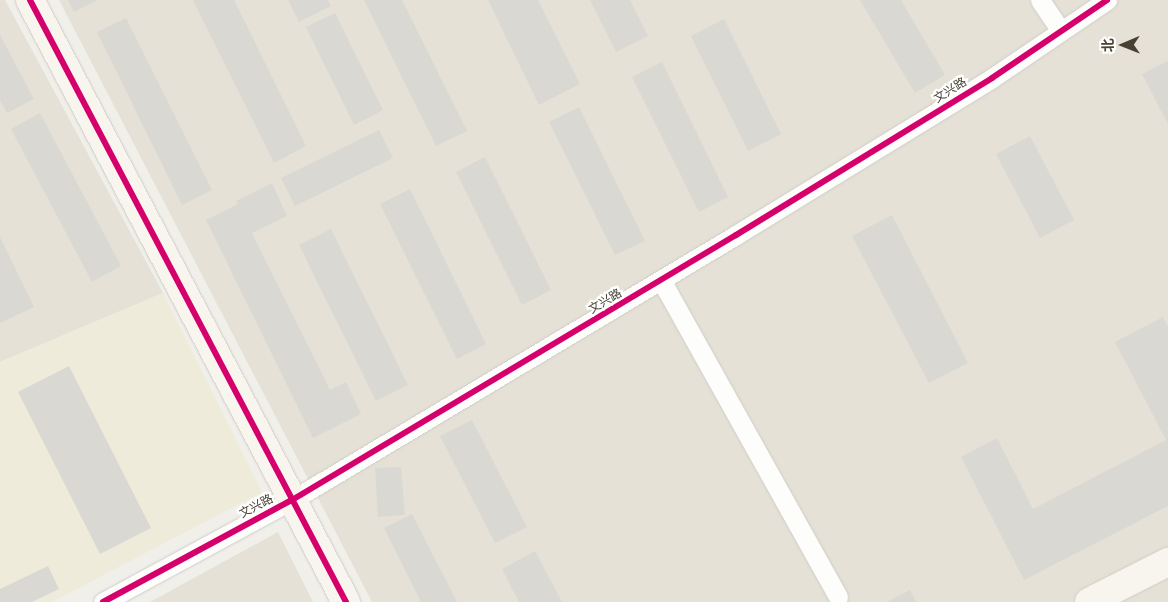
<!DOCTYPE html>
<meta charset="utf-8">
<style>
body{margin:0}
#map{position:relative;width:1168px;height:602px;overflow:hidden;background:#f0efea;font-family:Ubuntu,"Noto Sans SC",sans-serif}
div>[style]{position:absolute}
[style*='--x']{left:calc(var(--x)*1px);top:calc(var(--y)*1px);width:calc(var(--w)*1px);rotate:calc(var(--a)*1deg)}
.residential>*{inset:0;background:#e5e1d6}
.education>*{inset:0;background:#efebdb}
.building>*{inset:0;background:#dad8d2}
.roads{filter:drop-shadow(0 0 1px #cfcdc7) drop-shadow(0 0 1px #cfcdc7)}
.street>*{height:19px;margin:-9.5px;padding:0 9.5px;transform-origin:9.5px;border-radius:9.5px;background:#fdfdfc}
.secondary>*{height:28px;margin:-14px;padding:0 14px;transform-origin:14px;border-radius:14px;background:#f7f5ee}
.cycleway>*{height:6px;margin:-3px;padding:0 3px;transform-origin:3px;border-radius:3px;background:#d6006c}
span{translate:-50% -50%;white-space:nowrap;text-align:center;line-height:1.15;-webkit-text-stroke:4.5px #fff;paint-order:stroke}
.street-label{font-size:12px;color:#484134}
.north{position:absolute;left:1098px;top:20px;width:50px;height:50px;-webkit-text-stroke:4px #fff;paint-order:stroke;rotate:269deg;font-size:14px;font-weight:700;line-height:20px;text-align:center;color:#484134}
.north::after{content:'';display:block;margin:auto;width:18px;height:22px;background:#484134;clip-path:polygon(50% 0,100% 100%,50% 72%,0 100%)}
</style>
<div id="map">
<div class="residential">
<div style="clip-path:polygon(0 0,5px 0,163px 293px,0 362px)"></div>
<div style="clip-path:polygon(59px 0,1168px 0,1168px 602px,372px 602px)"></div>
<div style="clip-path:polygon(278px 532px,313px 602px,150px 602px)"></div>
</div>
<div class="education">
<div style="clip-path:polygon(163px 293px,262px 492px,52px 602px,0 602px,0 362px)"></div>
</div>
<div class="building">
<div style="clip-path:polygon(68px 0,98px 0,74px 12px)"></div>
<div style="clip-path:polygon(193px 0,234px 0,306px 146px,274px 163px)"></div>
<div style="clip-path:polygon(288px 0,328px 0,331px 6px,299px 22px)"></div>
<div style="clip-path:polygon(364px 0,402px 0,467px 131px,436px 146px)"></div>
<div style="clip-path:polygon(488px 0,538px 0,580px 84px,539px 105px)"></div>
<div style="clip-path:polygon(590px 0,630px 0,648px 36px,616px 52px)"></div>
<div style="clip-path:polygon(860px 0,901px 0,945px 75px,915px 93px)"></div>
<div style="clip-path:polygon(335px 13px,383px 110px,354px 125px,306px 27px)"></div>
<div style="clip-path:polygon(126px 18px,212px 190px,182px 205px,97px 32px)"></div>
<div style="clip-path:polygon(724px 19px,781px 134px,748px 151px,691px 36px)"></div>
<div style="clip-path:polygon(0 35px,34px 99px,7px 113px,0 100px)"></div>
<div style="clip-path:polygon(1168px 61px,1168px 124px,1142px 74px)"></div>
<div style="clip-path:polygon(662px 62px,728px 197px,699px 212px,632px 77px)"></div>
<div style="clip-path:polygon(579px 107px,645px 241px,615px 255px,549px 122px)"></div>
<div style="clip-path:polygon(40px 113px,121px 266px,92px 282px,11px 129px)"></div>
<div style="clip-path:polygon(379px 130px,393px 158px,295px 206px,281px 178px)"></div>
<div style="clip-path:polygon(1030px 136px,1074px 220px,1040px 238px,996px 154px)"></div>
<div style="clip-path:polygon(485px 157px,551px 290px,522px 305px,456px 172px)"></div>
<div style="clip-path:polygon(272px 183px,287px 216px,252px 233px,330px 390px,346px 382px,361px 414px,313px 438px,206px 220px,238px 204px,236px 201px)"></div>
<div style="clip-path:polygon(410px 189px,486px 344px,457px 359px,380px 204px)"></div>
<div style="clip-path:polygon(892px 215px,968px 363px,929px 383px,852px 236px)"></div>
<div style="clip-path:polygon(331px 229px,408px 385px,376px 401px,299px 245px)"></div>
<div style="clip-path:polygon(0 237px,34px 307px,0 323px)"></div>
<div style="clip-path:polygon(1163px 317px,1168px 327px,1168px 506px,1024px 580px,961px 457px,997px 438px,1033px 509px,1166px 440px,1115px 342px)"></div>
<div style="clip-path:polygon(69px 366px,151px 528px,100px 554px,18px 392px)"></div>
<div style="clip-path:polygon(472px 420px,527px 527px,495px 543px,440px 436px)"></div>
<div style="clip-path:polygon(401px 467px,405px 515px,378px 517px,375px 468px)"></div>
<div style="clip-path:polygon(412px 514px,457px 602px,421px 602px,384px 528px)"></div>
<div style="clip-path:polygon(535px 551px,562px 602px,519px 602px,502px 569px)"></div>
<div style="clip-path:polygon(48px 566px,59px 589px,32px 602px,0 602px,0 589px)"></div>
<div style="clip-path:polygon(910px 590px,916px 602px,887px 602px)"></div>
</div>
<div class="roads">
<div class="street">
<div style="--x:1040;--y:0;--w:37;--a:56"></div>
<div style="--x:661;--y:280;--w:363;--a:60.8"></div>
<div style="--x:103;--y:602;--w:215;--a:-28.4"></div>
<div style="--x:292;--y:500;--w:517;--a:-30.83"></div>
<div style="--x:736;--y:235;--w:300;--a:-31.5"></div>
<div style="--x:992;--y:78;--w:139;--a:-34.1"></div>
</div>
<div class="secondary">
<div style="--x:30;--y:0;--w:680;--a:62.3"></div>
<div style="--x:1089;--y:602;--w:89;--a:-26.9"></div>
</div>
</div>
<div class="cycleway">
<div style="--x:30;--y:0;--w:680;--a:62.3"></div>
<div style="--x:103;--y:602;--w:215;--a:-28.4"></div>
<div style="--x:292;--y:500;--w:517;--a:-30.83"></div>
<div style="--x:736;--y:235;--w:300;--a:-31.5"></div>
<div style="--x:992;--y:78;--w:139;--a:-34.1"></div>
</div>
<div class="street-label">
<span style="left:950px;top:90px;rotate:-32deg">文兴路</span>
<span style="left:605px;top:301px;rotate:-31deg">文兴路</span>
<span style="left:256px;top:506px;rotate:-28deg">文兴路</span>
</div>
<div class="north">北</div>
</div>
